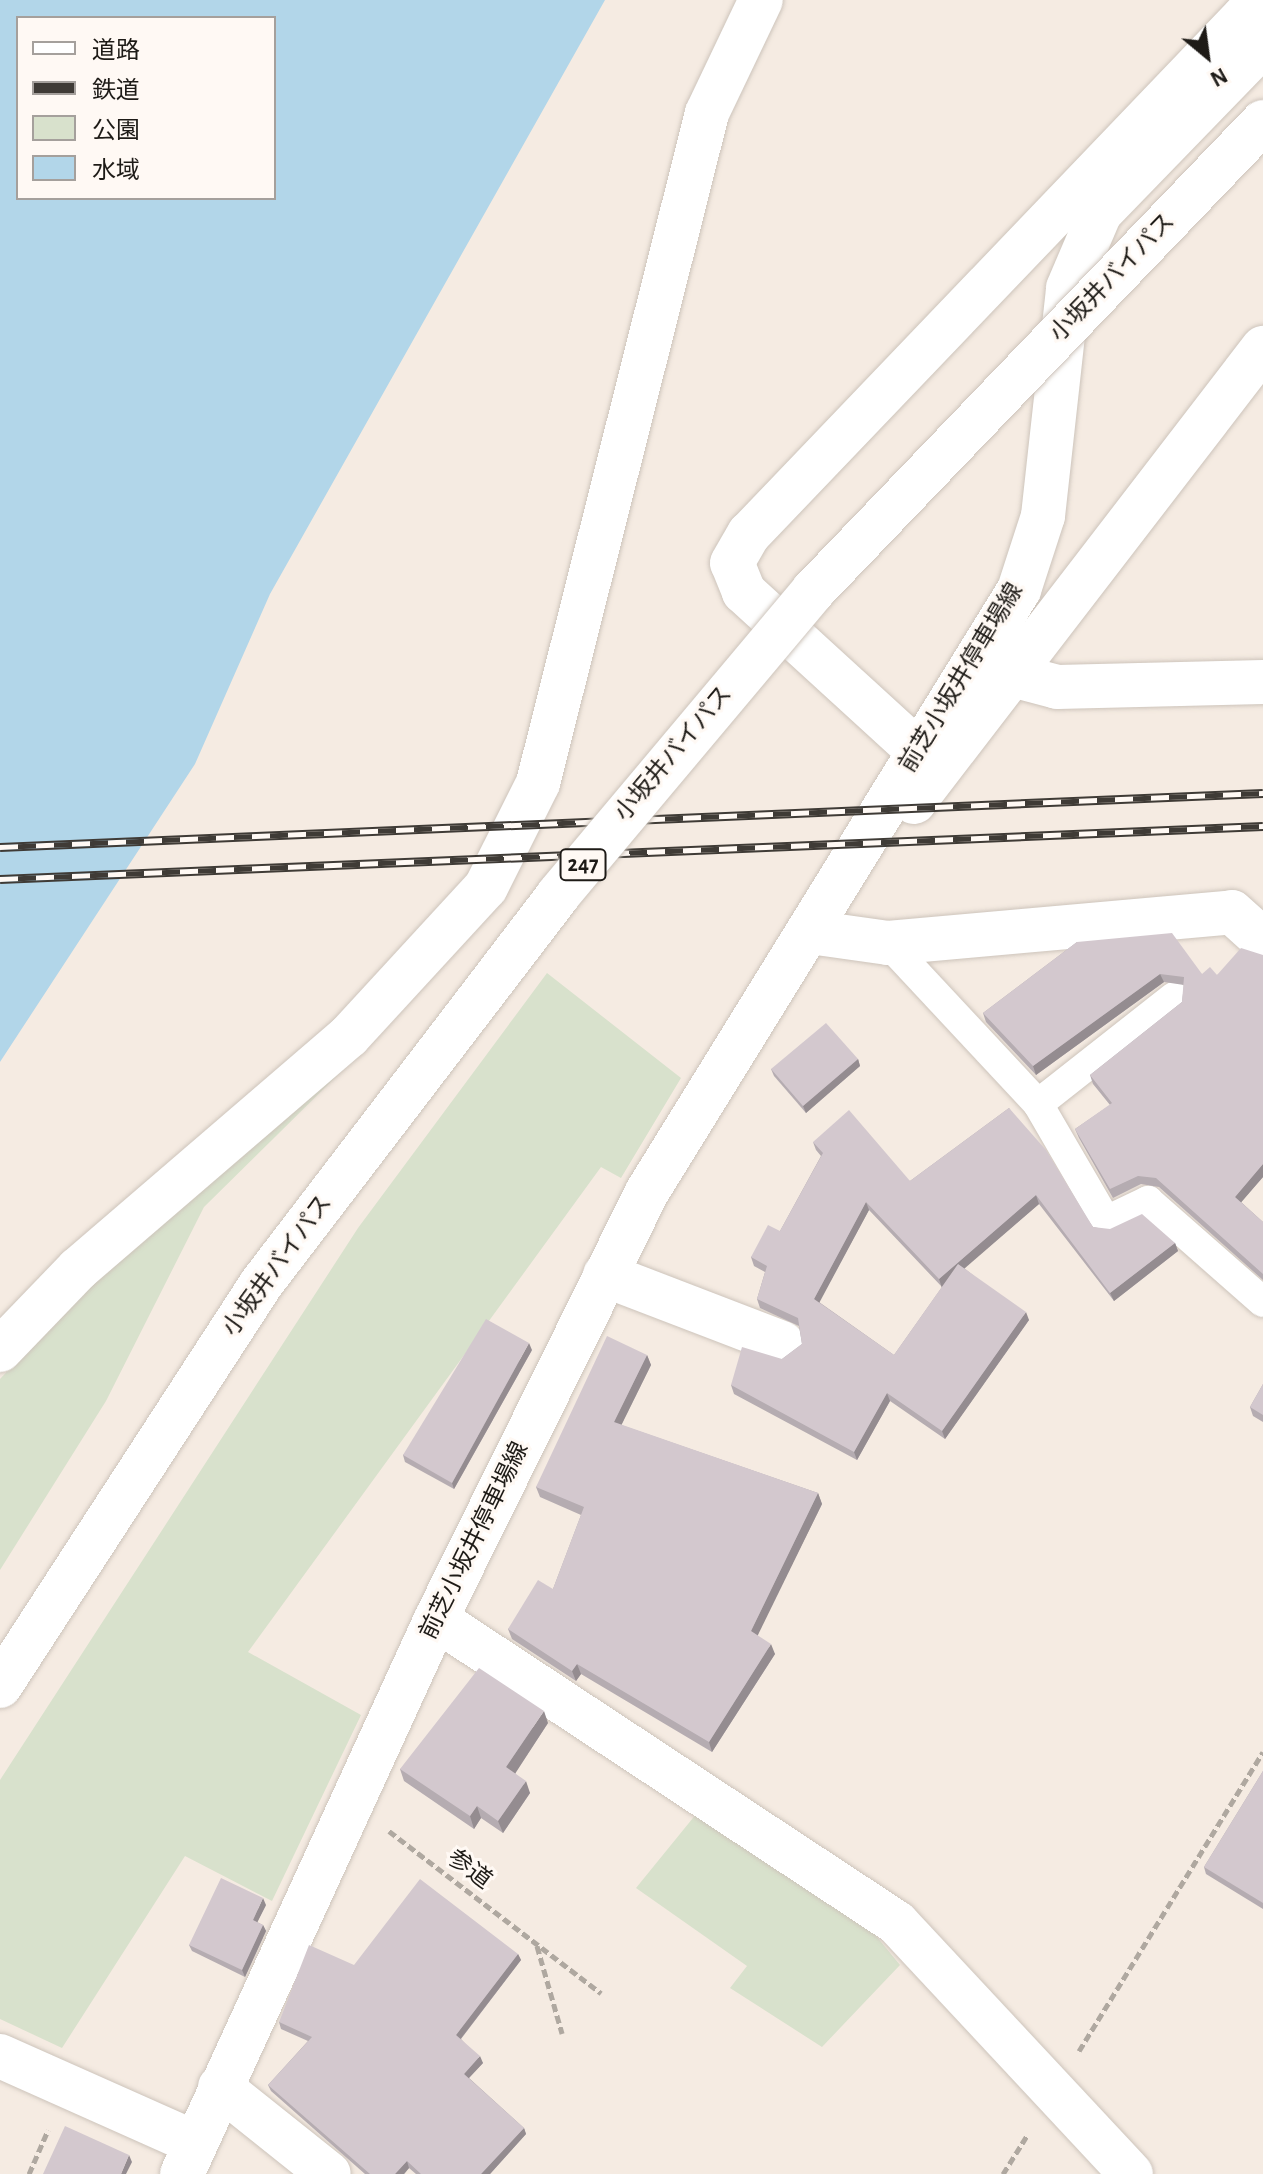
<!DOCTYPE html>
<meta charset="utf-8">
<style>
body{margin:0}
#map{position:relative;width:1263px;height:2174px;overflow:hidden;background:#f5ebe2;font-family:"Alegreya Sans","Noto Sans JP",sans-serif}
div>[style]{position:absolute}
[style*='--x']{left:calc(var(--x)*1px);top:calc(var(--y)*1px);width:calc(var(--w)*1px);rotate:calc(var(--a)*1deg)}
.green>*{inset:0;background:#d8e1cc}
.water>*{inset:0;background:#b2d6e9}
.path>*{height:5px;margin-top:-2.5px;transform-origin:0;background:repeating-linear-gradient(90deg,#afa8a0 0 8px,transparent 0 12px)}
.roads{filter:drop-shadow(0 0 2px #cdc4bb) drop-shadow(0 0 2px #cdc4bb)}
.service>*{height:30px;margin:-15px;padding:0 15px;transform-origin:15px;border-radius:15px;background:#fff}
.minor>*{height:44px;margin:-22px;padding:0 22px;transform-origin:22px;border-radius:22px;background:#fff}
.secondary>*{height:44px;margin:-22px;padding:0 22px;transform-origin:22px;border-radius:22px;background:#fff}
.rail>*{height:9px;margin-top:-4.5px;transform-origin:0;background:repeating-linear-gradient(90deg,#fff9f4 0 18px,#3f3b36 0 36px);box-sizing:border-box;border-block:2px solid #3f3b36}
.bridges{filter:drop-shadow(0 0 2px #cdc4bb) drop-shadow(0 0 2px #cdc4bb)}
.trunk-bridge>*{height:44px;margin:-22px;padding:0 22px;transform-origin:22px;border-radius:22px;background:#fff}
.wall>*{inset:0;background:#b5acb1}
.shaded-wall>*{inset:0;background:#948c90}
.building>*{inset:0;background:#d3c8ce}
span{translate:-50% -50%;white-space:nowrap;text-align:center;line-height:1.15;-webkit-text-stroke:6px #fff9f4;paint-order:stroke}
.shield-label span{padding:2px 6px;background:#fff9f4;border:2px solid;border-radius:6px;-webkit-text-stroke-width:0}
.shield-label{font-size:22px;color:#1e1b17;font-weight:700}
.street-label{font-size:24px;color:#1e1b17}
.legend{position:absolute;left:16px;top:16px;width:260px;height:184px;box-sizing:border-box;background:#fff9f4;border:2px solid #a5a09c;margin:0;padding:10px 14px;list-style:none;font-size:24px;color:#1e1b17}
.legend li{display:flex;align-items:center;gap:16px;height:40px}
.legend b{width:40px;border:2px solid #a5a09c}
.north{position:absolute;left:1167px;top:16px;width:80px;height:80px;-webkit-text-stroke:6px #fff9f4;paint-order:stroke;rotate:151deg;font-size:22px;font-weight:700;line-height:32px;text-align:center;color:#1e1b17}
.north::after{content:'';display:block;margin:auto;width:28px;height:36px;background:#1e1b17;clip-path:polygon(50% 0,100% 100%,50% 72%,0 100%)}
</style>
<div id="map">
<div class="green">
<div style="clip-path:polygon(547px 973px,681px 1078px,621px 1178px,601px 1167px,248px 1652px,361px 1715px,272px 1901px,185px 1856px,62px 2048px,0 2019px,0 1780px,358px 1228px)"></div>
<div style="clip-path:polygon(361px 1052px,204px 1207px,106px 1401px,0 1570px,0 1379px,89px 1285px)"></div>
<div style="clip-path:polygon(697px 1813px,872px 1931px,900px 1965px,822px 2047px,730px 1988px,747px 1966px,636px 1888px)"></div>
</div>
<div class="water">
<div style="clip-path:polygon(evenodd,0 0,605px 0,270px 594px,195px 764px,0 1062px,0 0,274px 18px,274px 198px,18px 198px,18px 18px,274px 18px)"></div>
</div>
<div class="path">
<div style="--x:389;--y:1831;--w:267;--a:37.4"></div>
<div style="--x:537;--y:1946;--w:91;--a:74"></div>
<div style="--x:1079;--y:2051;--w:351;--a:-58.4"></div>
<div style="--x:29;--y:2174;--w:48;--a:-66.6"></div>
<div style="--x:1003;--y:2174;--w:47;--a:-58"></div>
</div>
<div class="roads">
<div class="service">
<div style="--x:888;--y:943;--w:220;--a:47"></div>
<div style="--x:1038;--y:1104;--w:135;--a:59.8"></div>
<div style="--x:1106;--y:1221;--w:47;--a:-25.5"></div>
<div style="--x:1148;--y:1201;--w:153;--a:41.3"></div>
<div style="--x:1038;--y:1104;--w:173;--a:-38.2"></div>
</div>
<div class="minor">
<div style="--x:1016;--y:676;--w:42;--a:15"></div>
<div style="--x:1057;--y:687;--w:206;--a:-1.4"></div>
<div style="--x:918;--y:751;--w:236;--a:-137.6"></div>
<div style="--x:744;--y:592;--w:31;--a:-112"></div>
<div style="--x:732;--y:563;--w:34;--a:-60"></div>
<div style="--x:749;--y:534;--w:739;--a:-46.26"></div>
<div style="--x:810;--y:932;--w:79;--a:8"></div>
<div style="--x:888;--y:943;--w:345;--a:-5.1"></div>
<div style="--x:1232;--y:912;--w:42;--a:42.1"></div>
<div style="--x:605;--y:1275;--w:190;--a:21"></div>
<div style="--x:0;--y:1350;--w:112;--a:-46.1"></div>
<div style="--x:78;--y:1269;--w:357;--a:-40.7"></div>
<div style="--x:349;--y:1036;--w:202;--a:-47.4"></div>
<div style="--x:486;--y:887;--w:116;--a:-63.4"></div>
<div style="--x:538;--y:783;--w:691;--a:-75.84"></div>
<div style="--x:707;--y:113;--w:125;--a:-64.5"></div>
<div style="--x:436;--y:1619;--w:552;--a:33.4"></div>
<div style="--x:897;--y:1923;--w:343;--a:47"></div>
<div style="--x:0;--y:2056;--w:214;--a:24"></div>
<div style="--x:220;--y:2087;--w:139;--a:38.6"></div>
</div>
<div class="secondary">
<div style="--x:914;--y:802;--w:573;--a:-52.45"></div>
<div style="--x:182;--y:2174;--w:610;--a:-65.41"></div>
<div style="--x:436;--y:1619;--w:476;--a:-63.7"></div>
<div style="--x:647;--y:1192;--w:708;--a:-58.29"></div>
<div style="--x:1019;--y:590;--w:78;--a:-72"></div>
<div style="--x:1043;--y:516;--w:229;--a:-83.7"></div>
<div style="--x:1068;--y:288;--w:82;--a:-66.9"></div>
<div style="--x:1100;--y:213;--w:234;--a:-45.9"></div>
</div>
</div>
<div class="rail">
<div style="--x:0;--y:847;--w:1264;--a:-2.45"></div>
<div style="--x:0;--y:879;--w:1264;--a:-2.4"></div>
</div>
<div class="bridges">
<div class="trunk-bridge">
<div style="--x:0;--y:1686;--w:479;--a:-57"></div>
<div style="--x:261;--y:1284;--w:489;--a:-52.6"></div>
<div style="--x:558;--y:895;--w:397;--a:-50"></div>
<div style="--x:813;--y:591;--w:650;--a:-46.18"></div>
</div>
</div>
<div class="wall">
<div style="clip-path:polygon(1077px 942px,1202px 974px,1217px 975px,1263px 955px,1263px 1177px,1241px 1202px,1263px 1222px,1263px 1280px,1159px 1187px,1141px 1184px,1113px 1198px,1079px 1138px,1075px 1129px,1110px 1105px,1093px 1084px,1090px 1075px,1182px 1002px,1184px 985px,1164px 982px,1036px 1075px,986px 1022px,983px 1013px)"></div>
<div style="clip-path:polygon(858px 1059px,860px 1066px,806px 1113px,774px 1076px,771px 1069px)"></div>
<div style="clip-path:polygon(evenodd,1009px 1108px,1093px 1227px,1175px 1243px,1178px 1251px,1114px 1301px,1039px 1204px,964px 1268px,1029px 1320px,945px 1439px,890px 1401px,857px 1460px,734px 1394px,731px 1385px,782px 1359px,802px 1344px,799px 1326px,760px 1308px,757px 1299px,765px 1272px,754px 1266px,751px 1257px,780px 1231px,821px 1156px,816px 1150px,813px 1142px,910px 1181px,1009px 1108px,869px 1210px,942px 1287px,894px 1355px,819px 1302px,869px 1210px)"></div>
<div style="clip-path:polygon(532px 1350px,454px 1489px,405px 1462px,403px 1455px)"></div>
<div style="clip-path:polygon(647px 1355px,651px 1365px,621px 1425px,818px 1493px,822px 1504px,757px 1635px,775px 1654px,712px 1752px,581px 1674px,576px 1681px,512px 1639px,508px 1629px,553px 1589px,581px 1515px,540px 1497px,536px 1487px)"></div>
<div style="clip-path:polygon(1263px 1384px,1263px 1422px,1253px 1416px,1250px 1407px)"></div>
<div style="clip-path:polygon(548px 1723px,515px 1773px,530px 1793px,503px 1833px,481px 1818px,474px 1829px,404px 1781px,400px 1769px)"></div>
<div style="clip-path:polygon(1263px 1771px,1263px 1909px,1206px 1874px,1204px 1867px)"></div>
<div style="clip-path:polygon(266px 1905px,257px 1922px,263px 1925px,266px 1931px,245px 1977px,192px 1951px,189px 1945px)"></div>
<div style="clip-path:polygon(518px 1954px,521px 1960px,461px 2039px,483px 2063px,469px 2078px,524px 2128px,526px 2134px,490px 2174px,416px 2174px,409px 2168px,404px 2174px,365px 2174px,271px 2091px,268px 2085px,308px 2041px,281px 2029px,279px 2022px)"></div>
</div>
<div class="shaded-wall">
<div style="clip-path:polygon(1160px 974px,1164px 982px,1036px 1075px,1033px 1066px)"></div>
<div style="clip-path:polygon(858px 1059px,860px 1066px,806px 1113px,803px 1106px)"></div>
<div style="clip-path:polygon(1263px 1164px,1263px 1177px,1238px 1206px,1235px 1197px)"></div>
<div style="clip-path:polygon(1036px 1195px,1039px 1204px,942px 1288px,939px 1279px)"></div>
<div style="clip-path:polygon(866px 1202px,869px 1210px,817px 1307px,814px 1299px)"></div>
<div style="clip-path:polygon(1175px 1243px,1178px 1251px,1114px 1301px,1110px 1293px)"></div>
<div style="clip-path:polygon(1026px 1312px,1029px 1320px,945px 1439px,942px 1431px)"></div>
<div style="clip-path:polygon(529px 1343px,532px 1350px,454px 1489px,452px 1483px)"></div>
<div style="clip-path:polygon(647px 1355px,651px 1365px,618px 1432px,614px 1422px)"></div>
<div style="clip-path:polygon(887px 1393px,890px 1401px,857px 1460px,854px 1452px)"></div>
<div style="clip-path:polygon(818px 1493px,822px 1504px,755px 1641px,751px 1631px)"></div>
<div style="clip-path:polygon(771px 1644px,775px 1654px,712px 1752px,709px 1742px)"></div>
<div style="clip-path:polygon(577px 1664px,581px 1674px,576px 1681px,572px 1671px)"></div>
<div style="clip-path:polygon(544px 1711px,548px 1723px,511px 1780px,506px 1767px)"></div>
<div style="clip-path:polygon(526px 1781px,530px 1793px,503px 1833px,498px 1821px)"></div>
<div style="clip-path:polygon(477px 1806px,481px 1818px,474px 1829px,470px 1816px)"></div>
<div style="clip-path:polygon(263px 1898px,266px 1905px,255px 1927px,253px 1920px)"></div>
<div style="clip-path:polygon(263px 1925px,266px 1931px,245px 1977px,242px 1970px)"></div>
<div style="clip-path:polygon(518px 1954px,521px 1960px,459px 2041px,456px 2035px)"></div>
<div style="clip-path:polygon(480px 2056px,483px 2063px,467px 2080px,464px 2074px)"></div>
<div style="clip-path:polygon(524px 2128px,526px 2134px,490px 2174px,481px 2174px)"></div>
<div style="clip-path:polygon(129px 2155px,132px 2162px,126px 2174px,121px 2174px)"></div>
<div style="clip-path:polygon(407px 2161px,409px 2168px,404px 2174px,395px 2174px)"></div>
</div>
<div class="building">
<div style="clip-path:polygon(1172px 933px,1202px 974px,1210px 967px,1217px 975px,1241px 948px,1263px 955px,1263px 1164px,1235px 1197px,1263px 1222px,1263px 1274px,1156px 1178px,1138px 1176px,1110px 1189px,1075px 1129px,1112px 1103px,1090px 1075px,1182px 1002px,1184px 977px,1160px 974px,1033px 1066px,983px 1013px,1077px 942px)"></div>
<div style="clip-path:polygon(826px 1023px,858px 1059px,803px 1106px,771px 1069px)"></div>
<div style="clip-path:polygon(1009px 1108px,1046px 1150px,1093px 1227px,1110px 1229px,1142px 1214px,1175px 1243px,1110px 1293px,1036px 1195px,939px 1279px,866px 1202px,814px 1299px,894px 1355px,958px 1264px,1026px 1312px,942px 1431px,887px 1393px,854px 1452px,731px 1385px,742px 1347px,782px 1359px,802px 1344px,798px 1318px,757px 1299px,767px 1266px,751px 1257px,768px 1225px,780px 1231px,823px 1153px,813px 1142px,849px 1110px,910px 1181px)"></div>
<div style="clip-path:polygon(486px 1319px,529px 1343px,452px 1483px,403px 1455px)"></div>
<div style="clip-path:polygon(607px 1336px,647px 1355px,614px 1422px,818px 1493px,751px 1631px,771px 1644px,709px 1742px,577px 1664px,572px 1671px,508px 1629px,538px 1580px,553px 1589px,584px 1507px,536px 1487px)"></div>
<div style="clip-path:polygon(1263px 1384px,1263px 1415px,1250px 1407px)"></div>
<div style="clip-path:polygon(479px 1668px,544px 1711px,506px 1767px,526px 1781px,498px 1821px,477px 1806px,470px 1816px,400px 1769px)"></div>
<div style="clip-path:polygon(1263px 1771px,1263px 1903px,1204px 1867px)"></div>
<div style="clip-path:polygon(221px 1878px,263px 1898px,253px 1920px,263px 1925px,242px 1970px,189px 1945px)"></div>
<div style="clip-path:polygon(420px 1879px,518px 1954px,456px 2035px,480px 2056px,464px 2074px,524px 2128px,481px 2174px,421px 2174px,407px 2161px,395px 2174px,370px 2174px,268px 2085px,312px 2037px,279px 2022px,309px 1945px,354px 1965px)"></div>
<div style="clip-path:polygon(65px 2126px,129px 2155px,121px 2174px,43px 2174px)"></div>
</div>
<div class="shield-label">
<span style="left:583px;top:865px">247</span>
</div>
<div class="street-label">
<span style="left:1113px;top:278px;rotate:-46deg">小坂井バイパス</span>
<span style="left:962px;top:678px;rotate:-59deg">前芝小坂井停車場線</span>
<span style="left:674px;top:754px;rotate:-50deg">小坂井バイパス</span>
<span style="left:278px;top:1266px;rotate:-54deg">小坂井バイパス</span>
<span style="left:475px;top:1541px;rotate:-64deg">前芝小坂井停車場線</span>
<span style="left:469px;top:1870px;rotate:37deg">参道</span>
</div>
<ul class="legend">
<li><b style="height:10px;background:#fff"></b>道路</li>
<li><b style="height:10px;background:#3f3b36"></b>鉄道</li>
<li><b style="height:22px;background:#d8e1cc"></b>公園</li>
<li><b style="height:22px;background:#b2d6e9"></b>水域</li>
</ul>
<div class="north">N</div>
</div>
